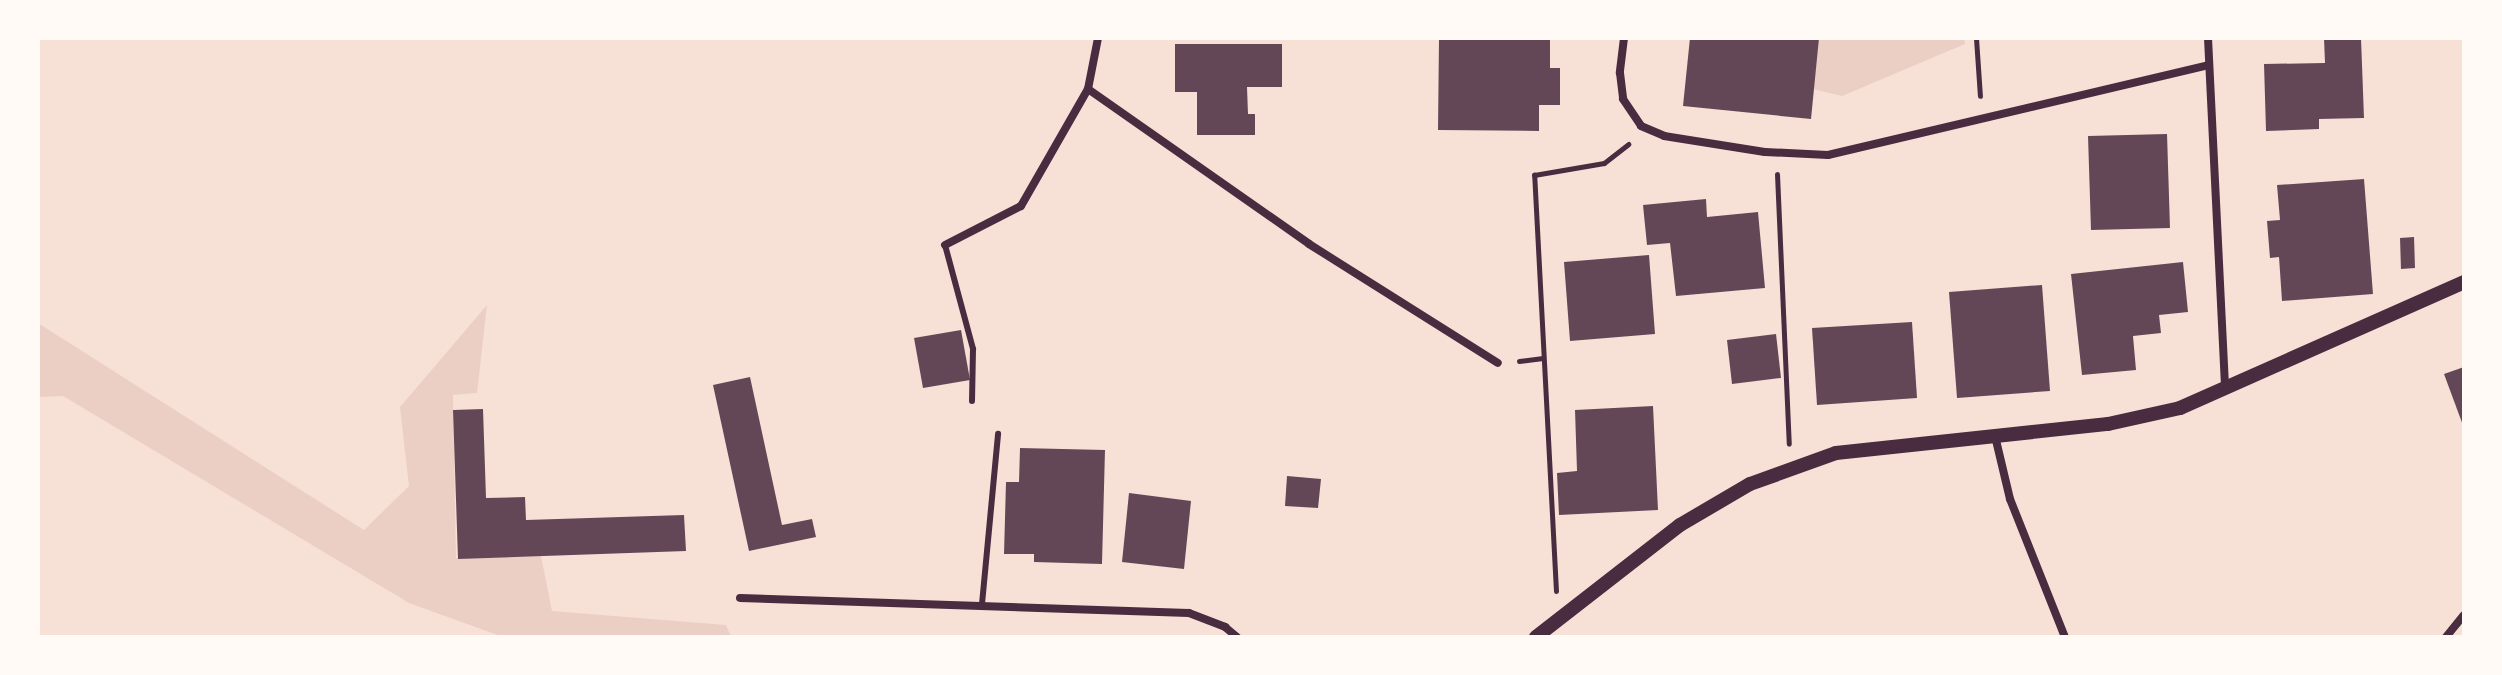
<!DOCTYPE html>
<style>
body{margin:0}
#map{position:relative;width:2502px;height:675px;overflow:hidden;background:#f7e1d7;font-family:"Fira Sans",sans-serif}
div>[style]{position:absolute}
[style*='--x']{left:calc(var(--x)*1px);top:calc(var(--y)*1px);width:calc(var(--w)*1px);rotate:calc(var(--a)*1deg)}
.green>*{inset:0;background:#ebcfc5}
.building>*{inset:0;background:#644757}
.path>*{height:5px;margin:-2.5px;padding:0 2.5px;transform-origin:2.5px;border-radius:2.5px;background:#4a2c40}
.service>*{height:6px;margin:-3px;padding:0 3px;transform-origin:3px;border-radius:3px;background:#4a2c40}
.minor>*{height:8px;margin:-4px;padding:0 4px;transform-origin:4px;border-radius:4px;background:#4a2c40}
.tertiary>*{height:14px;margin:-7px;padding:0 7px;transform-origin:7px;border-radius:7px;background:#4a2c40}
span{translate:-50% -50%;white-space:nowrap;text-align:center;line-height:1.15;-webkit-text-stroke:8px #fffaf5;paint-order:stroke}
.frame{position:absolute;inset:0;border:40px solid #fffaf5;pointer-events:none}
</style>
<div id="map">
<div class="green">
<div style="clip-path:polygon(1788px 38px,1964px 38px,1965px 44px,1842px 96px,1779px 81px)"></div>
<div style="clip-path:polygon(487px 305px,477px 393px,453px 395px,456px 558px,541px 556px,552px 611px,726px 625px,731px 637px,503px 637px,409px 603px,63px 396px,38px 397px,38px 323px,364px 530px,409px 486px,400px 407px)"></div>
</div>
<div class="building">
<div style="clip-path:polygon(1439px 38px,1550px 38px,1550px 68px,1560px 68px,1560px 105px,1539px 105px,1539px 131px,1438px 130px)"></div>
<div style="clip-path:polygon(1690px 38px,1819px 38px,1811px 119px,1683px 106px)"></div>
<div style="clip-path:polygon(2324px 38px,2361px 38px,2364px 118px,2319px 119px,2319px 129px,2266px 131px,2264px 64px,2325px 63px)"></div>
<div style="clip-path:polygon(1175px 44px,1282px 44px,1282px 87px,1247px 87px,1248px 114px,1255px 114px,1255px 135px,1197px 135px,1197px 92px,1175px 92px)"></div>
<div style="clip-path:polygon(2167px 134px,2170px 228px,2091px 230px,2088px 136px)"></div>
<div style="clip-path:polygon(2364px 179px,2373px 294px,2282px 301px,2279px 257px,2270px 258px,2267px 221px,2280px 220px,2277px 185px)"></div>
<div style="clip-path:polygon(1706px 199px,1707px 217px,1758px 212px,1765px 288px,1676px 296px,1670px 243px,1647px 245px,1643px 205px)"></div>
<div style="clip-path:polygon(2414px 237px,2415px 268px,2401px 269px,2400px 238px)"></div>
<div style="clip-path:polygon(1649px 255px,1655px 334px,1570px 341px,1564px 262px)"></div>
<div style="clip-path:polygon(2183px 262px,2188px 312px,2159px 315px,2161px 333px,2133px 336px,2136px 370px,2082px 375px,2071px 274px)"></div>
<div style="clip-path:polygon(2042px 285px,2050px 391px,1957px 398px,1949px 292px)"></div>
<div style="clip-path:polygon(1912px 322px,1917px 398px,1817px 405px,1812px 328px)"></div>
<div style="clip-path:polygon(961px 330px,970px 380px,923px 388px,914px 338px)"></div>
<div style="clip-path:polygon(1776px 334px,1781px 378px,1732px 384px,1727px 340px)"></div>
<div style="clip-path:polygon(2464px 367px,2464px 428px,2444px 374px)"></div>
<div style="clip-path:polygon(750px 377px,782px 525px,812px 519px,816px 537px,749px 551px,713px 385px)"></div>
<div style="clip-path:polygon(1653px 406px,1658px 510px,1559px 515px,1557px 473px,1577px 471px,1575px 410px)"></div>
<div style="clip-path:polygon(483px 409px,486px 498px,525px 497px,526px 520px,684px 515px,686px 551px,458px 559px,453px 410px)"></div>
<div style="clip-path:polygon(1020px 448px,1105px 450px,1102px 564px,1034px 562px,1034px 554px,1004px 554px,1006px 482px,1019px 482px)"></div>
<div style="clip-path:polygon(1287px 476px,1321px 479px,1318px 508px,1285px 506px)"></div>
<div style="clip-path:polygon(1129px 493px,1191px 501px,1184px 569px,1122px 562px)"></div>
</div>
<div class="path">
<div style="--x:1976;--y:38;--w:58;--a:86.1"></div>
<div style="--x:1777;--y:174;--w:270;--a:87.5"></div>
<div style="--x:1519;--y:361;--w:24;--a:-7"></div>
<div style="--x:1556;--y:591;--w:417;--a:-93"></div>
<div style="--x:1534;--y:175;--w:71;--a:-9.7"></div>
<div style="--x:1604;--y:163;--w:31;--a:-38"></div>
</div>
<div class="service">
<div style="--x:945;--y:245;--w:108;--a:74.9"></div>
<div style="--x:973;--y:349;--w:52;--a:91.1"></div>
<div style="--x:982;--y:604;--w:171;--a:-84.6"></div>
</div>
<div class="minor">
<div style="--x:1624;--y:38;--w:35;--a:97"></div>
<div style="--x:1620;--y:73;--w:26;--a:83"></div>
<div style="--x:1623;--y:99;--w:32;--a:56"></div>
<div style="--x:1641;--y:126;--w:25;--a:23"></div>
<div style="--x:1664;--y:136;--w:102;--a:9"></div>
<div style="--x:1765;--y:152;--w:63;--a:2.7"></div>
<div style="--x:1828;--y:155;--w:391;--a:-13.3"></div>
<div style="--x:2208;--y:38;--w:349;--a:87.2"></div>
<div style="--x:1088;--y:89;--w:270;--a:35"></div>
<div style="--x:1309;--y:244;--w:223;--a:32.2"></div>
<div style="--x:945;--y:245;--w:85;--a:-27.2"></div>
<div style="--x:1021;--y:206;--w:135;--a:-60.2"></div>
<div style="--x:1088;--y:89;--w:52;--a:-78.9"></div>
<div style="--x:1995;--y:436;--w:65;--a:76.6"></div>
<div style="--x:2010;--y:499;--w:149;--a:68.3"></div>
<div style="--x:740;--y:598;--w:449;--a:1.9"></div>
<div style="--x:1189;--y:613;--w:39;--a:21"></div>
<div style="--x:1225;--y:627;--w:16;--a:40"></div>
<div style="--x:2446;--y:637;--w:28;--a:-51"></div>
</div>
<div class="tertiary">
<div style="--x:1536;--y:637;--w:182;--a:-37.9"></div>
<div style="--x:1680;--y:525;--w:81;--a:-30.4"></div>
<div style="--x:1750;--y:484;--w:91;--a:-19.8"></div>
<div style="--x:1836;--y:453;--w:274;--a:-6.1"></div>
<div style="--x:2108;--y:424;--w:74;--a:-12.5"></div>
<div style="--x:2180;--y:408;--w:311;--a:-23.9"></div>
</div>
<div class="frame"></div>
</div>
